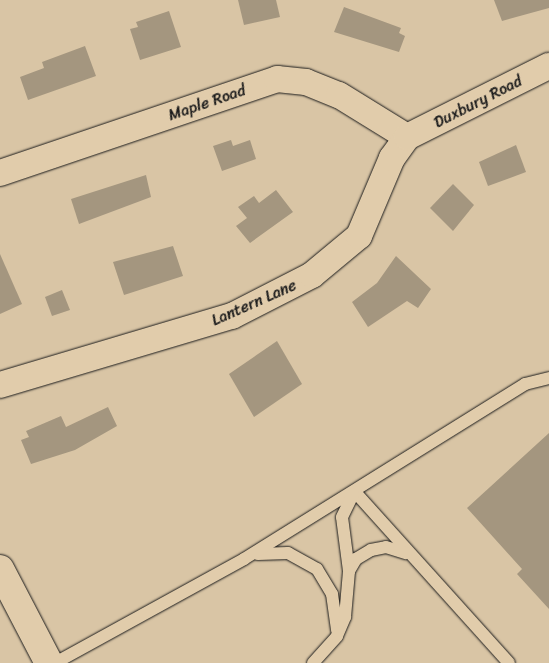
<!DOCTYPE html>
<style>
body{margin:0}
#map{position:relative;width:549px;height:663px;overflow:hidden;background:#d9c5a5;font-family:Sriracha,sans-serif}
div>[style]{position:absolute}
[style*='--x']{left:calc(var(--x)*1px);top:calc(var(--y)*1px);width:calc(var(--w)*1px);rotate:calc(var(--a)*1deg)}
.building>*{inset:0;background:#a4967f}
.roads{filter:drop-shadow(0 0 1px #1c1c1c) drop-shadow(0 0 1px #1c1c1c)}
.service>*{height:12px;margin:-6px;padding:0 6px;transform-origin:6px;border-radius:6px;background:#e1ccab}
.minor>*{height:26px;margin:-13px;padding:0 13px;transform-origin:13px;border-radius:13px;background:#e1ccab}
.trunk>*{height:28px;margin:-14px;padding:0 14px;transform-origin:14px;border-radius:14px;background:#e1ccab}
span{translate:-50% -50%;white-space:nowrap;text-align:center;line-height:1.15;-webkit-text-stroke:4.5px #e1ccab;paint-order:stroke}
.street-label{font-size:16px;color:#1c1c1c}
</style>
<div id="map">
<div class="building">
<div style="clip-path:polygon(238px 0,276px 0,280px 17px,244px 25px)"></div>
<div style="clip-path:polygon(494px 0,549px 0,549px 8px,502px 21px)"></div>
<div style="clip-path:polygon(344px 7px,401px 28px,399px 33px,405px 36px,399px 52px,334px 32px)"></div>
<div style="clip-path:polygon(169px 11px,181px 47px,140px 60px,130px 29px,138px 27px,136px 22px)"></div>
<div style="clip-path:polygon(85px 46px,96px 76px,28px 100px,20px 77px,44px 68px,42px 62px)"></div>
<div style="clip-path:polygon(231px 140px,233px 146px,250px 140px,256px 159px,222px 171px,213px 146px)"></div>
<div style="clip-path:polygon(516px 145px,526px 172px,488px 186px,479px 162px)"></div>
<div style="clip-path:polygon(146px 175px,151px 197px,79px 224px,71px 199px)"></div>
<div style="clip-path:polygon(453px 184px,474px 205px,453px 231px,430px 208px)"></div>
<div style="clip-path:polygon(276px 190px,293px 212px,250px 243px,236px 226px,247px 218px,238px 207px,254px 196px,259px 203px)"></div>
<div style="clip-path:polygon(173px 246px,183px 276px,124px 295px,113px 262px)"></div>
<div style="clip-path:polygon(0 254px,22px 304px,0 314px)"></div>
<div style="clip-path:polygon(396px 256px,431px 289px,418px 308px,407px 301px,368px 327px,352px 302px,377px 283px)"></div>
<div style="clip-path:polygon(62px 290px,70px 310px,52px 316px,45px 297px)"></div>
<div style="clip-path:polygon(277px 341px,302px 384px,254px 417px,229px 374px)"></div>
<div style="clip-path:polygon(108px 407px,117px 426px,75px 450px,31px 464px,21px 440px,29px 437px,26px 431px,61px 416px,66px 427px)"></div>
<div style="clip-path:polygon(549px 433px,549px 609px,517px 574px,522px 569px,467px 508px)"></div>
</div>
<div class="roads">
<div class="service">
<div style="--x:355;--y:492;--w:230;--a:48"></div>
<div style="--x:258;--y:554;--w:30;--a:-2"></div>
<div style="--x:288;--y:553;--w:33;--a:29"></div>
<div style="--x:317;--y:569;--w:29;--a:59"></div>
<div style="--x:332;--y:594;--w:37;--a:82"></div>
<div style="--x:349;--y:571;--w:14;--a:-60"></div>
<div style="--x:356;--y:559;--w:17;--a:-31"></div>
<div style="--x:371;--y:550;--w:15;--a:-11"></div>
<div style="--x:386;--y:547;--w:21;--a:17"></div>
<div style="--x:55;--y:663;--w:216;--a:-28.8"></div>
<div style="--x:244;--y:559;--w:331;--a:-31.9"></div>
<div style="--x:525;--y:384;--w:25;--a:-14"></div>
<div style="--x:313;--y:663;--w:36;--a:-48"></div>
<div style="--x:337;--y:636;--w:21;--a:-67"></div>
<div style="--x:345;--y:617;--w:46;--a:-85"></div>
<div style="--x:349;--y:571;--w:54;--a:-97.4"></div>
<div style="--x:342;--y:517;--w:25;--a:-64"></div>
</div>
<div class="minor">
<div style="--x:0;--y:173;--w:293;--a:-18.7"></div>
<div style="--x:277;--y:79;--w:29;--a:6"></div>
<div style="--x:306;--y:82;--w:35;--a:22"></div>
<div style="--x:339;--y:95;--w:80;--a:31.7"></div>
<div style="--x:0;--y:385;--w:242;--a:-16.6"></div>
<div style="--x:232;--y:316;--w:90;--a:-27.1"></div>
<div style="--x:312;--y:275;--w:61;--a:-39.7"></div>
<div style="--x:359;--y:236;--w:85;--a:-67.1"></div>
<div style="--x:392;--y:158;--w:26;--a:-54"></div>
<div style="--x:407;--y:137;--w:159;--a:-26.6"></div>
</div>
<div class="trunk">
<div style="--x:0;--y:569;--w:106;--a:62.5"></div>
</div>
</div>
<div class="street-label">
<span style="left:478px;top:102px;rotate:-27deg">Duxbury Road</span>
<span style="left:207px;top:103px;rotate:-19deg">Maple Road</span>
<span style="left:254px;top:303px;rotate:-24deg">Lantern Lane</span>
</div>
</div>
